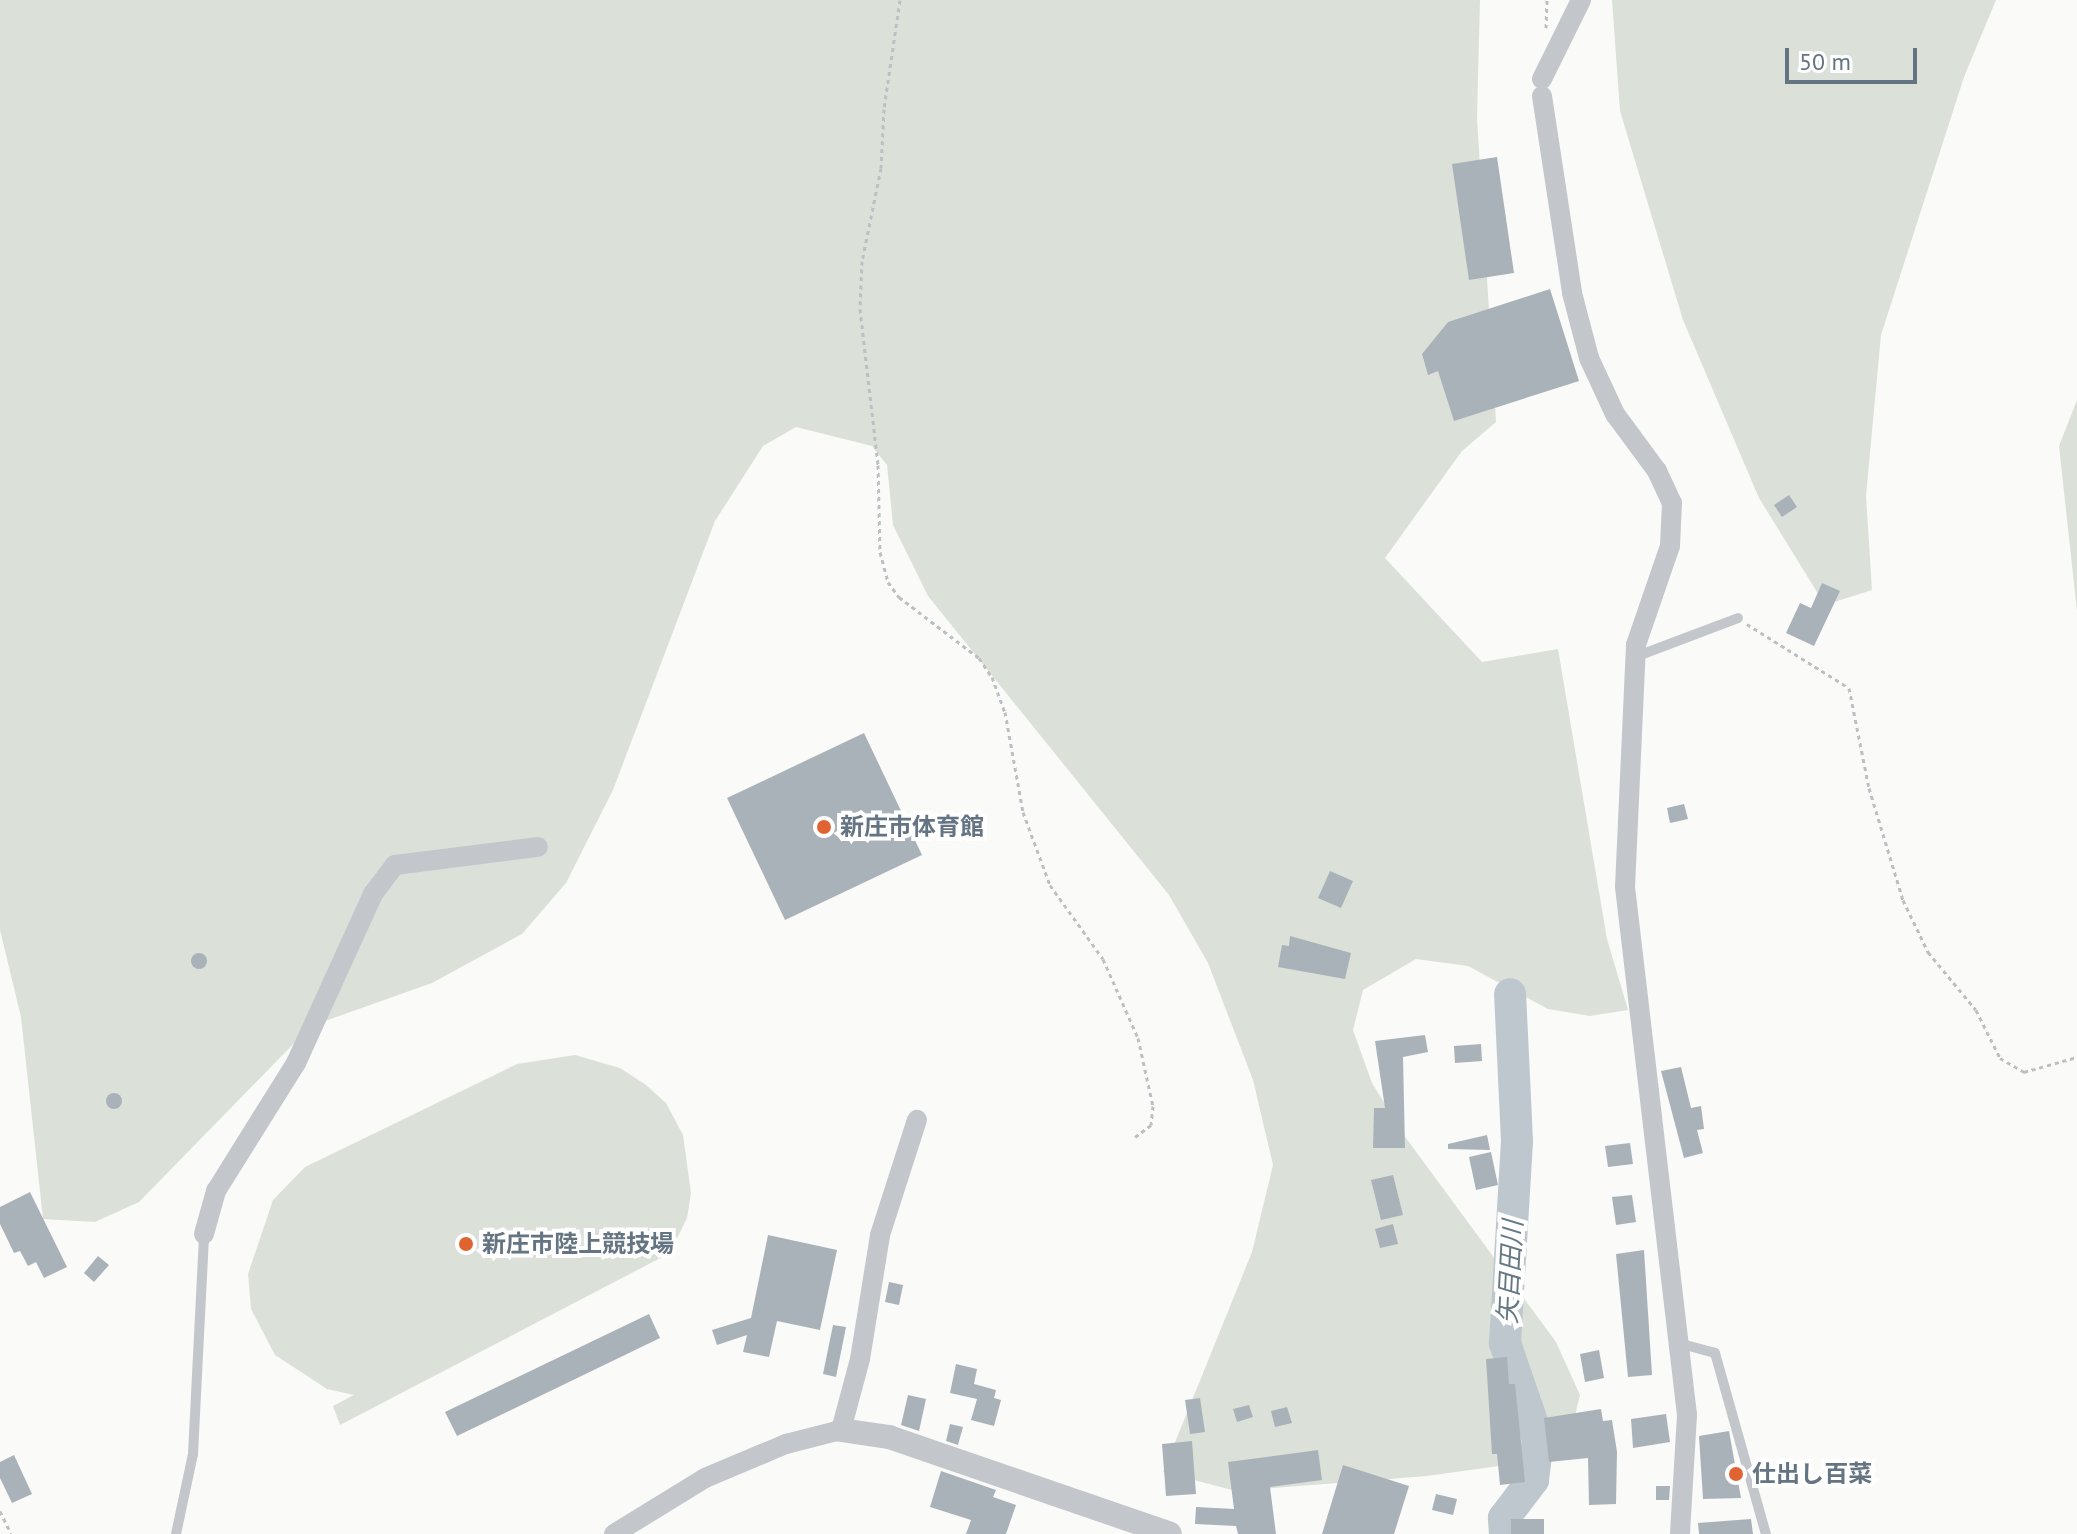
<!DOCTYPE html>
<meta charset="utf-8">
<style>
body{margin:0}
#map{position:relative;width:2077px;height:1534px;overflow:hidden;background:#fafaf8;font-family:"PT Sans","Noto Sans JP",sans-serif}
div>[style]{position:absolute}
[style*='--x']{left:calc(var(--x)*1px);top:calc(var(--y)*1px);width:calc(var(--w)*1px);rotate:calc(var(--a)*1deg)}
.green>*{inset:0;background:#dbe1d9}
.river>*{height:32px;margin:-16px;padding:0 16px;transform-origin:16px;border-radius:16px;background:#bec7cd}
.building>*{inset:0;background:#aab2b9}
.round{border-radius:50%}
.path>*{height:3px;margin-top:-1.5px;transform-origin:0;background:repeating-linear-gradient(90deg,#bdc0c3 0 4px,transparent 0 8px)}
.service>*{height:10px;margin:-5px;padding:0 5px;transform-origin:5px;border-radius:5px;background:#c3c7cb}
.minor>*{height:20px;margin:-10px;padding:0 10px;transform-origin:10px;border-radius:10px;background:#c3c7cb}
.tertiary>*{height:24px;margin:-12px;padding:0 12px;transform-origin:12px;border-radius:12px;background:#c3c7cb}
.dots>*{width:22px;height:22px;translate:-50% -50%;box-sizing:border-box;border:4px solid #fff;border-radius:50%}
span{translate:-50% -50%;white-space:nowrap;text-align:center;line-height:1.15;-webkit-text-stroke:8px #fff;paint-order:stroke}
.poi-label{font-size:24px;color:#657482;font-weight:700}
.left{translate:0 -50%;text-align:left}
.water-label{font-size:26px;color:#657983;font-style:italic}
.scale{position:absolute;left:1785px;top:48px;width:132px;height:36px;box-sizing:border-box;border:4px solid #657482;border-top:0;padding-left:10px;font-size:24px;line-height:28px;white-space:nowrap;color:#657482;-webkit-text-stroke:6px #fff;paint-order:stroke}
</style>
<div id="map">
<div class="green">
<div style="clip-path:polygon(0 0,1480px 0,1477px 118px,1496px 422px,1462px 451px,1385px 558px,1482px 662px,1558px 649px,1607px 939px,1628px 1010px,1590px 1016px,1548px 1009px,1468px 966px,1416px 959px,1363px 990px,1353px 1030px,1372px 1083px,1406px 1138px,1556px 1342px,1580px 1395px,1565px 1457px,1427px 1476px,1236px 1491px,1163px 1472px,1252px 1252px,1273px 1165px,1253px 1080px,1208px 963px,1169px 895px,928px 596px,893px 525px,887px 465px,872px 446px,796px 427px,763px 446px,715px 521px,613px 790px,566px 883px,522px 934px,432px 983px,311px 1026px,139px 1202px,95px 1222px,43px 1219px,21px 1017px,0 930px)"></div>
<div style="clip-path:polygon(1612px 0,1996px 0,1964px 77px,1881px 335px,1866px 496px,1872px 590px,1825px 605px,1759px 498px,1683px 320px,1620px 111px)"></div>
<div style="clip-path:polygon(2077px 400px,2077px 611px,2059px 446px)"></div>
<div style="clip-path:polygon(575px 1055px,620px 1068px,646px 1085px,666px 1103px,683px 1135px,691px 1193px,687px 1218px,670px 1253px,340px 1425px,333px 1406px,354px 1395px,327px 1389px,275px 1355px,251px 1309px,248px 1274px,273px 1200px,305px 1167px,517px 1064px)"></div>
</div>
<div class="river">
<div style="--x:1505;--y:1534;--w:16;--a:-94"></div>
<div style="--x:1504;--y:1518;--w:48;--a:-52.7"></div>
<div style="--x:1533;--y:1480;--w:41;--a:-83"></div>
<div style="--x:1538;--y:1439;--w:102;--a:-109"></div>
<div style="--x:1505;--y:1343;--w:202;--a:-86.6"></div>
<div style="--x:1517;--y:1141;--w:147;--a:-92.7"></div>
</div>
<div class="building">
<div style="clip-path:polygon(1497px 157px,1514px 273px,1469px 280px,1452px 164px)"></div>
<div style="clip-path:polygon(1550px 289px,1579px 381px,1454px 421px,1438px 371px,1428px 375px,1422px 354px,1448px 322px)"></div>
<div style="clip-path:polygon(1789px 495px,1797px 507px,1782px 517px,1774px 505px)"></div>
<div style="clip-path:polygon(1822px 583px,1840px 591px,1814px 646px,1786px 633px,1800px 603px,1811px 608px)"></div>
<div style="clip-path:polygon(864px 733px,922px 855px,785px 920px,727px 798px)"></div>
<div style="clip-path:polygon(1684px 804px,1688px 819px,1670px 823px,1667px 808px)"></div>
<div style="clip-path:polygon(1330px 871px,1353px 881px,1341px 908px,1318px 898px)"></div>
<div style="clip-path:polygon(1290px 936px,1351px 953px,1345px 979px,1278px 967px,1282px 945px,1289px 946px)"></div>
<div class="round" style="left:191px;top:953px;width:16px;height:16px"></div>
<div style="clip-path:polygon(1425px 1035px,1428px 1052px,1403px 1057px,1405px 1148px,1373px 1148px,1374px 1108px,1385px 1108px,1375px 1041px)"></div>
<div style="clip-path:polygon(1481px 1044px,1482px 1061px,1455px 1063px,1454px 1046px)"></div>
<div style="clip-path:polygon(1681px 1067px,1691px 1108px,1701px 1106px,1704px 1129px,1697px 1130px,1703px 1153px,1684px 1158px,1661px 1071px)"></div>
<div class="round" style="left:106px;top:1093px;width:16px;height:16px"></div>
<div style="clip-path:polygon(1487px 1135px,1490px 1150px,1448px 1149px,1448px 1144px)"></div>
<div style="clip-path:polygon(1630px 1143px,1633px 1164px,1608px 1167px,1605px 1146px)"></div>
<div style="clip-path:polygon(1491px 1152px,1498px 1185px,1476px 1190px,1469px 1157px)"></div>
<div style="clip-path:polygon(1393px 1175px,1403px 1215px,1381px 1220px,1371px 1180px)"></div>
<div style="clip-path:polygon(30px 1192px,67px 1267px,44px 1278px,36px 1262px,28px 1266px,20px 1251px,14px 1253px,0 1224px,0 1207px)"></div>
<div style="clip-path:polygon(1632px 1195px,1636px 1222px,1616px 1225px,1612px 1197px)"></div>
<div style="clip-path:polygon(1393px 1224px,1398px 1244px,1380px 1248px,1375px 1229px)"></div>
<div style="clip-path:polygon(768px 1235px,837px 1250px,820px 1330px,777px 1321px,769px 1357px,743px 1352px,747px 1335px,717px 1345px,712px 1330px,751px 1318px)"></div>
<div style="clip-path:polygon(1644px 1250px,1652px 1375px,1628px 1377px,1616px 1254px)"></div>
<div style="clip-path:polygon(98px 1256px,109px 1265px,94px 1282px,84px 1273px)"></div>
<div style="clip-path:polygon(889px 1282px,903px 1285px,899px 1305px,885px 1302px)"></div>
<div style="clip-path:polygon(649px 1314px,660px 1338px,457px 1436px,445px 1412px)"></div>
<div style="clip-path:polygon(833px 1325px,846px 1327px,836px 1377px,823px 1374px)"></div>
<div style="clip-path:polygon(1599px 1350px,1604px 1378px,1585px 1382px,1580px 1354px)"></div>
<div style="clip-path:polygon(1507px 1357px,1509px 1384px,1515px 1384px,1525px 1482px,1500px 1485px,1497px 1454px,1492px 1454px,1486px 1359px)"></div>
<div style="clip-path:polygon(956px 1364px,977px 1369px,974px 1384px,996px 1390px,994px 1398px,1001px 1400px,994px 1426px,971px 1420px,977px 1399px,950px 1393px)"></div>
<div style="clip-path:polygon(908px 1395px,926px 1399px,919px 1431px,901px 1425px)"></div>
<div style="clip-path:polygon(1200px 1398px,1205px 1432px,1190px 1434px,1185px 1400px)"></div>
<div style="clip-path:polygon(1249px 1405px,1253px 1417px,1237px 1422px,1233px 1409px)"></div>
<div style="clip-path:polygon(1287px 1407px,1292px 1423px,1275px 1427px,1271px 1411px)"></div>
<div style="clip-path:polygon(1601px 1409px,1603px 1421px,1612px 1420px,1617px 1452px,1616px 1504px,1589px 1505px,1588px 1458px,1549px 1462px,1544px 1418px)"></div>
<div style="clip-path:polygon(1666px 1414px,1670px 1442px,1633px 1448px,1631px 1419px)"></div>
<div style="clip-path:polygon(950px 1424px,963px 1427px,958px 1445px,946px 1441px)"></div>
<div style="clip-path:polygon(1729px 1431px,1741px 1498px,1703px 1499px,1699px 1436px)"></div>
<div style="clip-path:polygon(1192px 1441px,1196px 1494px,1166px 1496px,1162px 1444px)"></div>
<div style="clip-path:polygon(1318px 1450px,1322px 1480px,1270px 1487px,1276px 1534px,1238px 1534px,1236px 1526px,1195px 1524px,1196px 1507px,1234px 1509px,1228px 1462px)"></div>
<div style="clip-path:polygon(14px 1455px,32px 1494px,12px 1503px,0 1478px,0 1462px)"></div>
<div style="clip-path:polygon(1343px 1465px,1409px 1486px,1394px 1534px,1322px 1534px)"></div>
<div style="clip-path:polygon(941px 1471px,996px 1490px,993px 1497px,1016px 1505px,1006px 1534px,966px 1534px,971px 1520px,930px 1507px)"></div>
<div style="clip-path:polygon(1656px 1486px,1670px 1486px,1669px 1500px,1656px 1500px)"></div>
<div style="clip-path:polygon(1436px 1494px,1457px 1499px,1453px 1515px,1432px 1510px)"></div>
<div style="clip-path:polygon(1511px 1519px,1544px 1519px,1544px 1534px,1511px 1534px)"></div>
<div style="clip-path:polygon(1751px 1519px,1753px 1534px,1699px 1534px,1698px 1523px)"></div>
</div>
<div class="path">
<div style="--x:900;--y:0;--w:110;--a:98.4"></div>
<div style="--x:884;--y:109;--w:59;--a:92.9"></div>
<div style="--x:881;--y:168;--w:95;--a:101.5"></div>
<div style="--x:862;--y:261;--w:48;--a:92.4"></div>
<div style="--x:860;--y:309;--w:157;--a:83.4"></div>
<div style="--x:878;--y:465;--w:87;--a:88.7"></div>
<div style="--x:880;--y:552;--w:31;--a:75"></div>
<div style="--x:888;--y:582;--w:19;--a:54"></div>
<div style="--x:899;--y:597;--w:101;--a:37.3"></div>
<div style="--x:979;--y:658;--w:23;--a:56"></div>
<div style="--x:992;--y:677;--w:37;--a:70"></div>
<div style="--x:1005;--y:712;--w:102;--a:79.8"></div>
<div style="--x:1023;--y:812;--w:78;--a:69.7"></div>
<div style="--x:1050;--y:885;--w:91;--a:54.4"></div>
<div style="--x:1103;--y:959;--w:86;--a:66.1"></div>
<div style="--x:1138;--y:1038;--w:70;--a:77.6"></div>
<div style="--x:1153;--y:1106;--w:19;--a:96"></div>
<div style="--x:1151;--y:1125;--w:20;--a:143"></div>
<div style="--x:1546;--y:28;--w:28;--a:-88"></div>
<div style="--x:1747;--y:624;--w:120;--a:32.1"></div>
<div style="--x:1849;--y:688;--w:102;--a:78.7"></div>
<div style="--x:1869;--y:788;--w:117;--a:73.1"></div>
<div style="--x:1903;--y:900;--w:58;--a:64.3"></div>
<div style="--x:1928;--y:952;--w:75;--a:50.4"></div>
<div style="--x:1976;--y:1010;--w:54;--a:63.4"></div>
<div style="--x:2000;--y:1058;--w:28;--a:30"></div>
<div style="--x:2024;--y:1072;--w:55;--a:-15.8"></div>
<div style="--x:0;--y:1511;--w:25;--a:64"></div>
</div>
<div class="service">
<div style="--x:1635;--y:657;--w:110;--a:-20.7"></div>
<div style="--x:1678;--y:1343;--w:38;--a:15"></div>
<div style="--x:1715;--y:1353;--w:188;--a:74.3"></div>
<div style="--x:176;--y:1534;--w:82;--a:-78"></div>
<div style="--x:193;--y:1454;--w:220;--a:-87.1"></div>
</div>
<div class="minor">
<div style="--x:1542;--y:79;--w:88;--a:-63.7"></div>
<div style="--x:1542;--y:96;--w:199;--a:81.3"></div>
<div style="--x:1572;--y:293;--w:67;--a:75.3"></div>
<div style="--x:1589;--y:358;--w:62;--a:65.1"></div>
<div style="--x:1615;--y:414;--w:71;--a:53.6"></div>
<div style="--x:1657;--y:471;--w:35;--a:65"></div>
<div style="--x:1672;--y:503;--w:43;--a:92.7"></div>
<div style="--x:1670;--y:546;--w:105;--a:109"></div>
<div style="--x:1636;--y:645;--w:242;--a:92.6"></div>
<div style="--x:1625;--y:887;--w:532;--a:83.3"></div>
<div style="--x:1687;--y:1415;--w:119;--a:93.4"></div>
<div style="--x:204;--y:1234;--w:45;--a:-74.4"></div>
<div style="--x:216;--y:1191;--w:151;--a:-58"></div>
<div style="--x:296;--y:1063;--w:186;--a:-65.5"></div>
<div style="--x:373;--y:894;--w:36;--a:-53"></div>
<div style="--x:395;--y:865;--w:144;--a:-7.2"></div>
<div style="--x:614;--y:1534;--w:107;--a:-31.6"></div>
<div style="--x:705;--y:1478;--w:88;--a:-22.8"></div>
<div style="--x:786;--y:1444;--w:57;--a:-14.3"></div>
<div style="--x:841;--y:1430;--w:73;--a:-75"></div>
<div style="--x:860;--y:1359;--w:126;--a:-80.8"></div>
<div style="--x:880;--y:1235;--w:121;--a:-72.2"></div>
</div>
<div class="tertiary">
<div style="--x:841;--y:1430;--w:49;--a:8.3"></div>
<div style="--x:889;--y:1437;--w:297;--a:19"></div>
</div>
<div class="dots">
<div style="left:824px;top:827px;background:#e06431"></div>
<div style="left:466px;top:1244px;background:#e06431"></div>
<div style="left:1736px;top:1474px;background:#e06431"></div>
</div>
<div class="poi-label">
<span class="left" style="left:840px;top:827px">新庄市体育館</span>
<span class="left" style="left:482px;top:1244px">新庄市陸上競技場</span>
<span class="left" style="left:1752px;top:1474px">仕出し百菜</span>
</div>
<div class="water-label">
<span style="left:1510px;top:1272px;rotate:-87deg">矢目田川</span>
</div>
<div class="scale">50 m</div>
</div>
